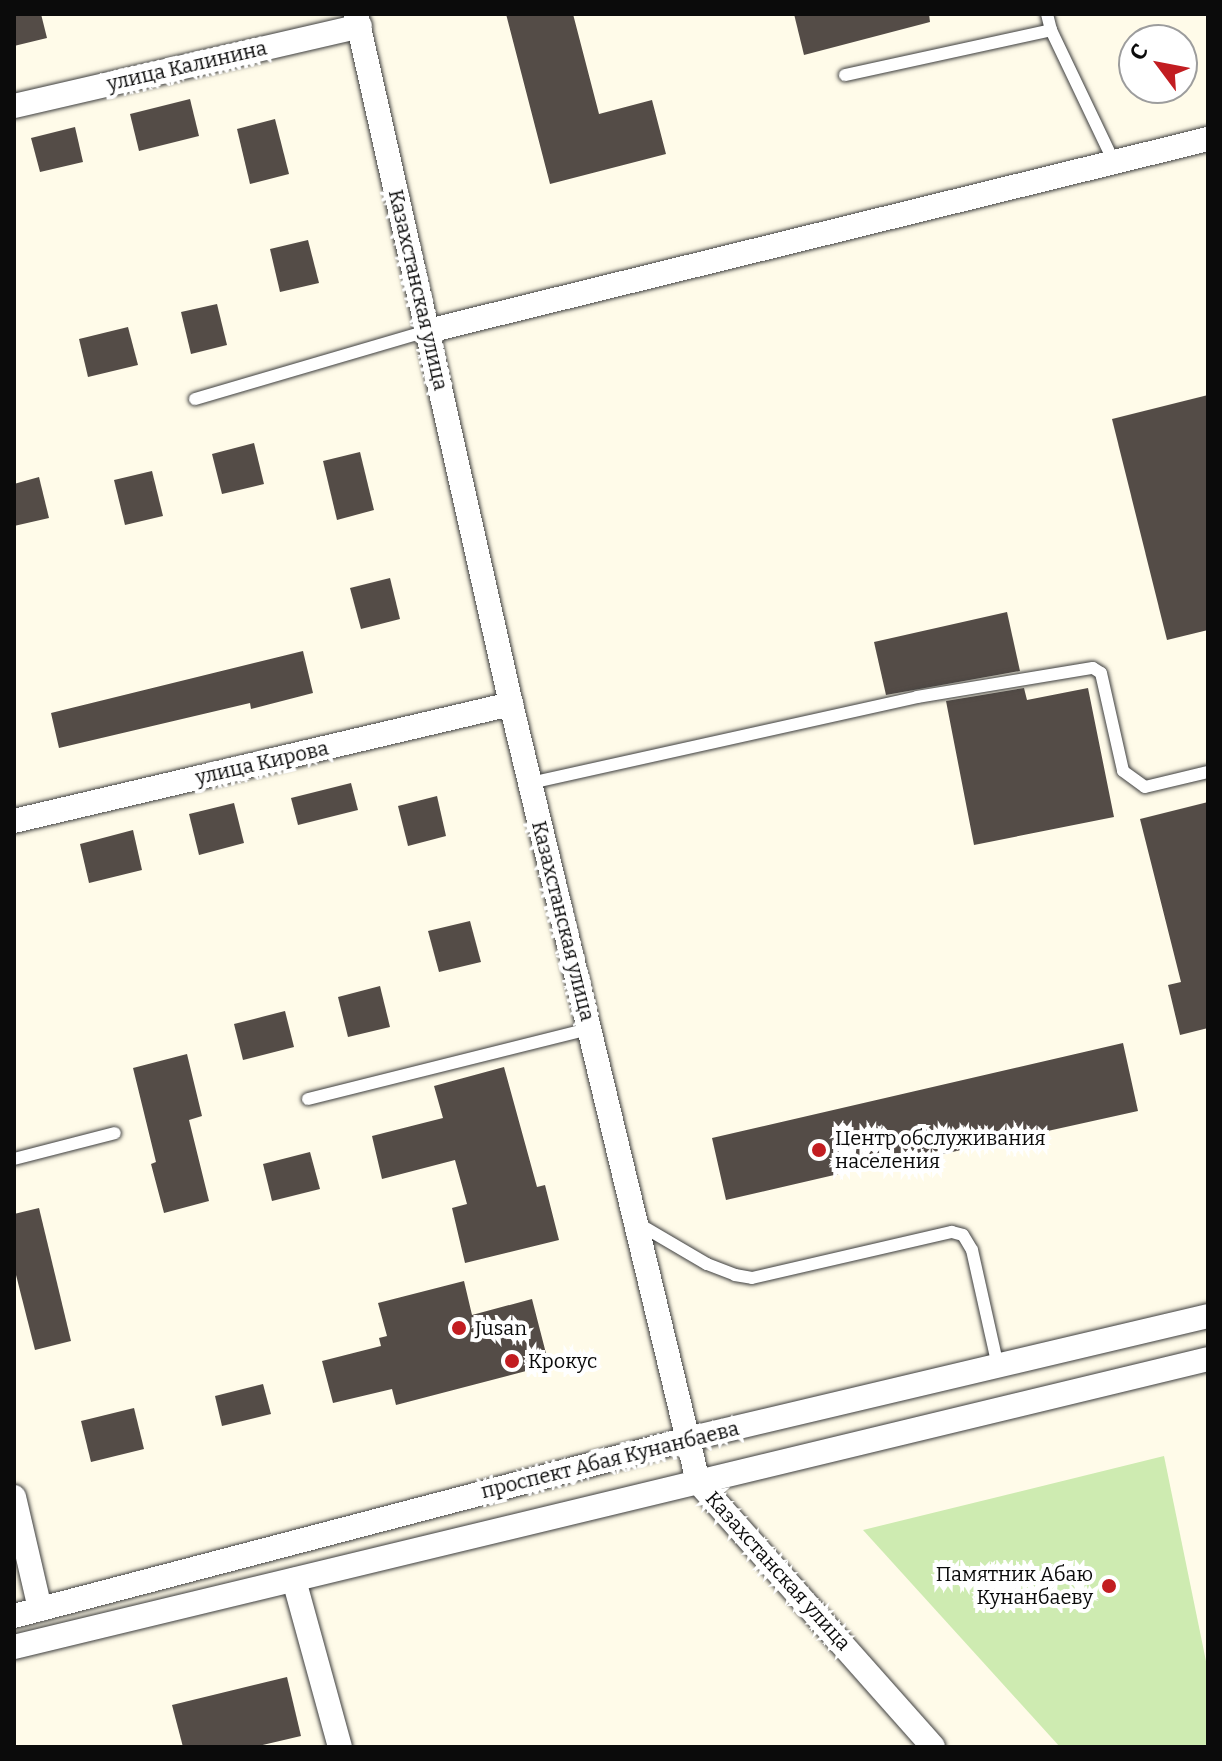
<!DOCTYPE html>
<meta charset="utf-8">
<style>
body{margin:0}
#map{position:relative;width:1222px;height:1761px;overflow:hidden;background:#fffbe9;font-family:Bitter,serif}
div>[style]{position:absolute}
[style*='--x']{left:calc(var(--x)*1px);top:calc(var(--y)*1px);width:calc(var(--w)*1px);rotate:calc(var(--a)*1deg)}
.green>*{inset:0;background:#ceebb1}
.building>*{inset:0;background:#544c47}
.roads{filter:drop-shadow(0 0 2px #3e3e3e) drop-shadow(0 0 2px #3e3e3e)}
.lane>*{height:12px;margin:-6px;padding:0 6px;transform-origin:6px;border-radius:6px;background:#fff}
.street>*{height:24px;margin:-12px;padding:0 12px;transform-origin:12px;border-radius:12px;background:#fff}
.dots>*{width:22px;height:22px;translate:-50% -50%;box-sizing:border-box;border:4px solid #fff;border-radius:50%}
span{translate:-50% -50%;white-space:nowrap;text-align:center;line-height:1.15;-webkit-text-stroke:8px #fff;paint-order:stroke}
.street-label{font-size:20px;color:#0b0b0b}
.poi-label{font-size:20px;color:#0b0b0b}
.left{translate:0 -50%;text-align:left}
.right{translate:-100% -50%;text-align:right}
.frame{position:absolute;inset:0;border:16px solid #0b0b0b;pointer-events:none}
.north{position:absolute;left:1118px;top:24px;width:80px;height:80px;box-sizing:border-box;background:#fff;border:2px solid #9d9d9d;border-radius:50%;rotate:302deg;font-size:22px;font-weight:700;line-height:32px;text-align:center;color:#0b0b0b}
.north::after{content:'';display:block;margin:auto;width:28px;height:36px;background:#c21d21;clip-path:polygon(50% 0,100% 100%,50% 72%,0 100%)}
</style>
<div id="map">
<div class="green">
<div style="clip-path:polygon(1164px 1456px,1208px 1671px,1208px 1747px,1060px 1747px,863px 1530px)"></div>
</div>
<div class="building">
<div style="clip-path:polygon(14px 14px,41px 14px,47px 38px,14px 46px)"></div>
<div style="clip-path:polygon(506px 14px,573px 14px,599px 114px,652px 100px,666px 154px,550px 184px)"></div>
<div style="clip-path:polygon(794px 14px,929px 14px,930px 22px,804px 55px)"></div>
<div style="clip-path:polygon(190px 99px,199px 136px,139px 151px,130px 114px)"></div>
<div style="clip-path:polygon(275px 119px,289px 174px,250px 184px,237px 129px)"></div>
<div style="clip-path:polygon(75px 127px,83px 162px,40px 172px,31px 138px)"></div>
<div style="clip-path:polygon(308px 240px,319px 283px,280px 292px,270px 249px)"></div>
<div style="clip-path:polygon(217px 304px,227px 345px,191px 354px,181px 312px)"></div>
<div style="clip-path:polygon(128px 327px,138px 365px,88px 377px,79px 339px)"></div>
<div style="clip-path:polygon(1208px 395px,1208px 630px,1167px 640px,1112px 419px)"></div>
<div style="clip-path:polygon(254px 443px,264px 484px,222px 494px,212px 454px)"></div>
<div style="clip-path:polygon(360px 452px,374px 510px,337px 520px,323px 461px)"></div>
<div style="clip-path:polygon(152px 471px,163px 516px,125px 525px,114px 480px)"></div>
<div style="clip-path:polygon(39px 477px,49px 518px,14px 526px,14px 484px)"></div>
<div style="clip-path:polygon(390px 578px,400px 619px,361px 629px,350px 588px)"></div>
<div style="clip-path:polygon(1007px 612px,1020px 671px,886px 695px,874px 642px)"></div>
<div style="clip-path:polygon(303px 651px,313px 693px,251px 709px,250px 703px,59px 748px,51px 713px)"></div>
<div style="clip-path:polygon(1024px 688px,1027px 700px,1088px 688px,1114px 817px,974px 845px,946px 701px)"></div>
<div style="clip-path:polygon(351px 783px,358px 810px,298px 825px,291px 798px)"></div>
<div style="clip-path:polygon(437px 796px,446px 836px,408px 846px,398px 806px)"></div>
<div style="clip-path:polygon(1208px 802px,1208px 1028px,1180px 1035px,1168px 985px,1181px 982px,1140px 819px)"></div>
<div style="clip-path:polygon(234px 803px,244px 843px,199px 855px,189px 814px)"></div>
<div style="clip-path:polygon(133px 830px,142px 870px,89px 883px,80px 844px)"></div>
<div style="clip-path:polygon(470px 921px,481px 962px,439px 972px,428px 931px)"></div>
<div style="clip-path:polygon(380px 986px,390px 1027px,348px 1037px,338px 997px)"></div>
<div style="clip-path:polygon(285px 1011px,294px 1047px,243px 1060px,234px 1024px)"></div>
<div style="clip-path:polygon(1123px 1043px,1138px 1111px,943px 1154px,942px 1150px,726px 1200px,712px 1138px)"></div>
<div style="clip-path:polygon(187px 1054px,202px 1116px,189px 1120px,209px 1201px,164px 1213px,151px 1164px,156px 1162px,133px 1068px)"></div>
<div style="clip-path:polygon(504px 1067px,537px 1187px,545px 1185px,559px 1240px,465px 1263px,452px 1208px,467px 1204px,455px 1160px,382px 1179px,372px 1136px,443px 1118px,434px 1086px)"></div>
<div style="clip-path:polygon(310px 1152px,320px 1189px,272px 1201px,263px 1164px)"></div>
<div style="clip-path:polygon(39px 1208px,71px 1341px,35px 1350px,14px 1267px,14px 1214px)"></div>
<div style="clip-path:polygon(464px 1281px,472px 1315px,532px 1299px,549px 1365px,396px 1405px,392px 1389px,333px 1403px,322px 1361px,381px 1346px,379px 1338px,387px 1336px,378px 1303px)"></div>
<div style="clip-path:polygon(263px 1384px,271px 1414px,222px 1426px,215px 1396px)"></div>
<div style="clip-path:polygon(134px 1408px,144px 1449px,91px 1462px,81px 1421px)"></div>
<div style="clip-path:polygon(287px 1677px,301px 1736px,254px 1747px,183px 1747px,172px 1705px)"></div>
</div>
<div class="roads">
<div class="lane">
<div style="--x:1047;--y:14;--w:16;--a:76"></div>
<div style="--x:1051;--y:30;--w:146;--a:64.5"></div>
<div style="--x:845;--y:75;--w:211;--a:-12.3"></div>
<div style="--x:195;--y:399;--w:243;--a:-16.3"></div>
<div style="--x:530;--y:783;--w:396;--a:-12.5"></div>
<div style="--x:917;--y:697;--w:178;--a:-9.4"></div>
<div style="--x:1093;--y:668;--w:9;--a:32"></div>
<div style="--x:1101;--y:673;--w:100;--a:77.3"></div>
<div style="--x:1123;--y:771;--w:27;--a:36"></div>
<div style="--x:1145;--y:787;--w:65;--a:-13.4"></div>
<div style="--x:308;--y:1099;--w:290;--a:-14"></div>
<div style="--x:14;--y:1159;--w:104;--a:-14.4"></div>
<div style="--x:637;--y:1223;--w:81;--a:30.4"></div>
<div style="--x:707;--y:1264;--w:30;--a:21"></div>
<div style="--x:735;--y:1275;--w:17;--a:10"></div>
<div style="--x:752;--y:1278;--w:205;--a:-13"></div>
<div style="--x:952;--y:1232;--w:11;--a:15"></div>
<div style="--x:963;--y:1235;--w:17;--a:59"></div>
<div style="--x:972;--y:1250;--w:119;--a:77.4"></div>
</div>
<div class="street">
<div style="--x:356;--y:14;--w:707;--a:77.34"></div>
<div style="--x:511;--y:704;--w:800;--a:76.48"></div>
<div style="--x:698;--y:1482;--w:354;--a:48.4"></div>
<div style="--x:14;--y:106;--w:355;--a:-13"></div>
<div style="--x:428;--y:331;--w:803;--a:-13.83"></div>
<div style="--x:14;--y:821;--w:511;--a:-13.25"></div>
<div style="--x:14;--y:1497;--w:115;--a:76.9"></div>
<div style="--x:294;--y:1580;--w:173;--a:74.6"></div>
<div style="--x:14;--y:1616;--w:697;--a:-14.71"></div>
<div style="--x:688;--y:1439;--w:534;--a:-13.31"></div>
<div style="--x:14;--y:1647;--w:1228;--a:-13.56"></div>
</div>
</div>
<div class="dots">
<div style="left:819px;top:1150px;background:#c21d21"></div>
<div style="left:459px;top:1328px;background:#c21d21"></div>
<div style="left:512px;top:1361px;background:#c21d21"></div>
<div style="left:1109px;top:1586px;background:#c21d21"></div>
</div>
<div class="street-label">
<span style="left:187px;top:66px;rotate:-13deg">улица Калинина</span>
<span style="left:418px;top:290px;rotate:77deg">Казахстанская улица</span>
<span style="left:262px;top:763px;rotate:-13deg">улица Кирова</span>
<span style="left:563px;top:921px;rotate:76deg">Казахстанская улица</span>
<span style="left:610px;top:1460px;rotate:-14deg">проспект Абая Кунанбаева</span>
<span style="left:778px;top:1571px;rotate:48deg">Казахстанская улица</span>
</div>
<div class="poi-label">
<span class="left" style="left:835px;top:1150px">Центр обслуживания<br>населения</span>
<span class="left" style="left:475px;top:1328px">Jusan</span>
<span class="left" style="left:528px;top:1361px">Крокус</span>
<span class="right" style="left:1093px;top:1586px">Памятник Абаю<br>Кунанбаеву</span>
</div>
<div class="frame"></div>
<div class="north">С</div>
</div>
